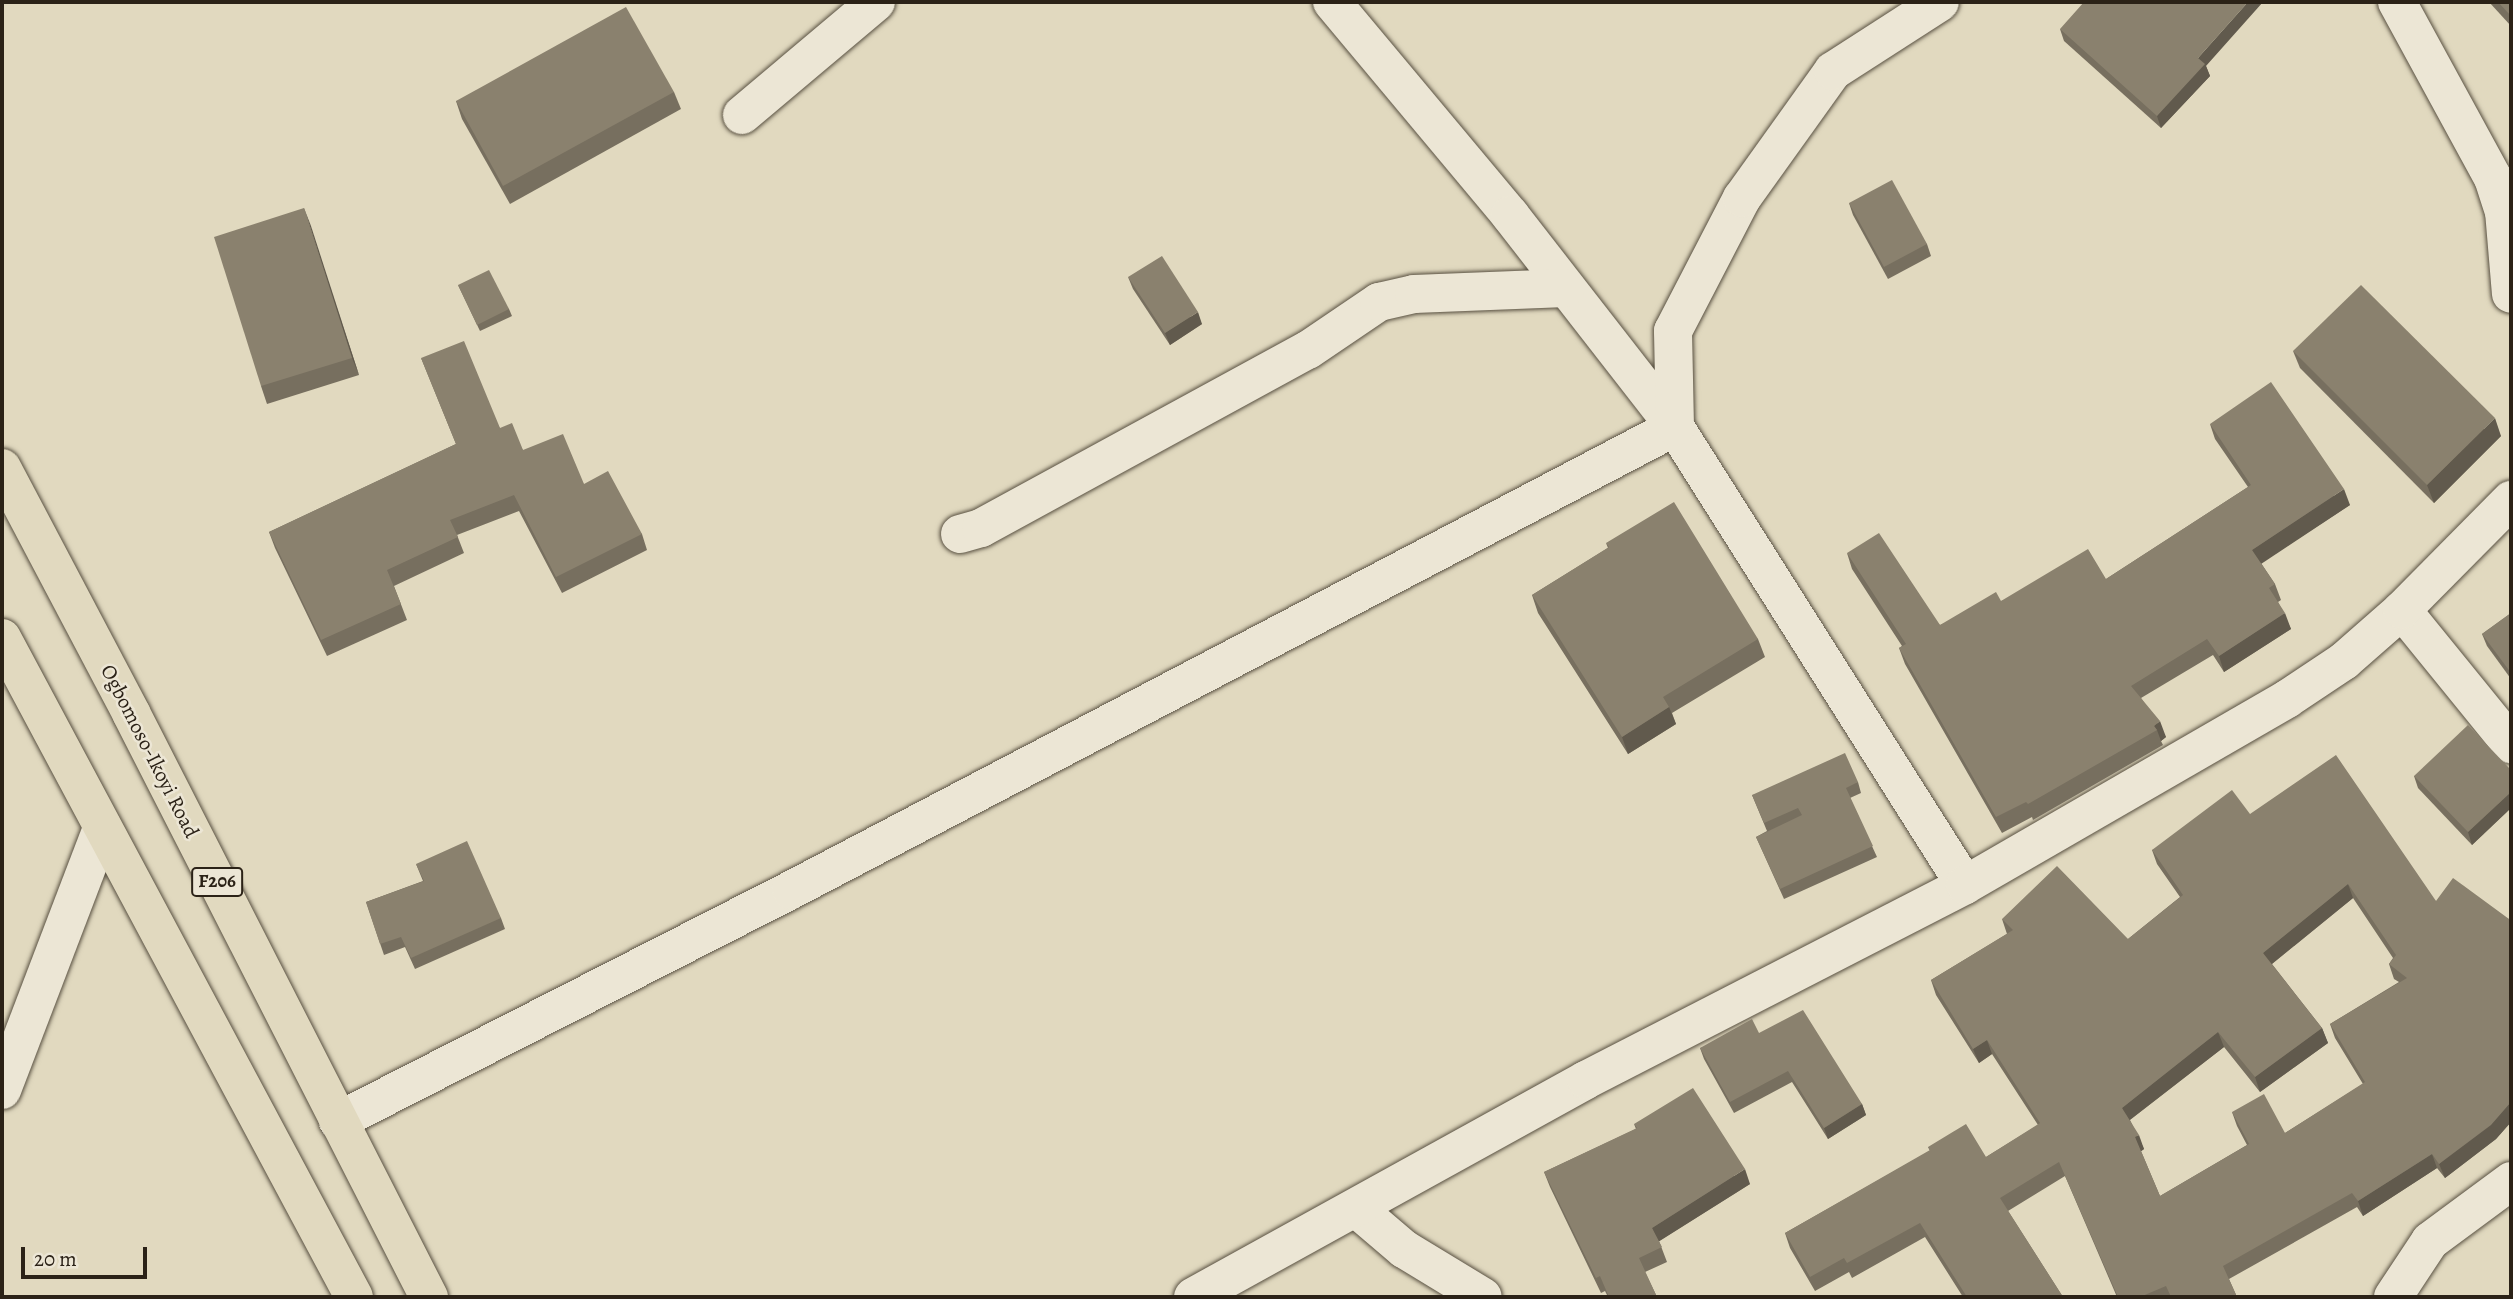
<!DOCTYPE html>
<style>
body{margin:0}
#map{position:relative;width:2513px;height:1299px;overflow:hidden;background:#e1d9bf;font-family:Alegreya,serif}
div>[style]{position:absolute}
[style*='--x']{left:calc(var(--x)*1px);top:calc(var(--y)*1px);width:calc(var(--w)*1px);rotate:calc(var(--a)*1deg)}
.roads{filter:drop-shadow(0 0 2px #585041) drop-shadow(0 0 2px #585041)}
.minor>*{height:38px;margin:-19px;padding:0 19px;transform-origin:19px;border-radius:19px;background:#ece6d5}
.major>*{height:38px;margin:-19px;padding:0 19px;transform-origin:19px;border-radius:19px;background:#e1d9bf}
.wall>*{inset:0;background:#776f5f}
.shaded-wall>*{inset:0;background:#615a4d}
.building>*{inset:0;background:#8a816e}
span{translate:-50% -50%;white-space:nowrap;text-align:center;line-height:1.15;-webkit-text-stroke:5px #ece6d5;paint-order:stroke}
.shield-label span{padding:2px 5px;background:#ece6d5;border:2px solid;border-radius:5px;-webkit-text-stroke-width:0}
.shield-label{font-size:19px;color:#2b2217;font-weight:700}
.street-label{font-size:21px;color:#2b2217}
.frame{position:absolute;inset:0;border:4px solid #2b2217;pointer-events:none}
.scale{position:absolute;left:21px;top:1247px;width:126px;height:32px;box-sizing:border-box;border:4px solid #2b2217;border-top:0;padding-left:9px;font-size:21px;line-height:24px;white-space:nowrap;color:#2b2217;-webkit-text-stroke:5px #ece6d5;paint-order:stroke}
</style>
<div id="map">
<div class="roads">
<div class="minor">
<div style="--x:1332;--y:2;--w:278;--a:50.1"></div>
<div style="--x:1510;--y:215;--w:269;--a:52.1"></div>
<div style="--x:1675;--y:427;--w:542;--a:57.66"></div>
<div style="--x:2397;--y:2;--w:200;--a:61.4"></div>
<div style="--x:2493;--y:178;--w:35;--a:72"></div>
<div style="--x:2504;--y:211;--w:83;--a:85.2"></div>
<div style="--x:742;--y:115;--w:175;--a:-40.1"></div>
<div style="--x:960;--y:534;--w:22;--a:-16"></div>
<div style="--x:981;--y:528;--w:372;--a:-28.6"></div>
<div style="--x:1308;--y:350;--w:86;--a:-34.1"></div>
<div style="--x:1379;--y:302;--w:36;--a:-13"></div>
<div style="--x:1414;--y:294;--w:152;--a:-2.3"></div>
<div style="--x:2402;--y:610;--w:173;--a:50.9"></div>
<div style="--x:2;--y:1090;--w:280;--a:-69.1"></div>
<div style="--x:338;--y:1121;--w:508;--a:-27.02"></div>
<div style="--x:791;--y:890;--w:998;--a:-27.64"></div>
<div style="--x:1675;--y:427;--w:96;--a:-91.2"></div>
<div style="--x:1673;--y:331;--w:150;--a:-62.6"></div>
<div style="--x:1742;--y:198;--w:156;--a:-54.4"></div>
<div style="--x:1833;--y:71;--w:127;--a:-32.8"></div>
<div style="--x:1357;--y:1209;--w:62;--a:40.4"></div>
<div style="--x:1404;--y:1249;--w:92;--a:31.3"></div>
<div style="--x:1193;--y:1297;--w:449;--a:-28.9"></div>
<div style="--x:1586;--y:1080;--w:426;--a:-27.2"></div>
<div style="--x:1965;--y:885;--w:372;--a:-30"></div>
<div style="--x:2287;--y:699;--w:69;--a:-33.7"></div>
<div style="--x:2344;--y:661;--w:77;--a:-41.3"></div>
<div style="--x:2402;--y:610;--w:155;--a:-45.3"></div>
<div style="--x:2393;--y:1297;--w:67;--a:-56.5"></div>
<div style="--x:2430;--y:1241;--w:101;--a:-36.5"></div>
</div>
<div class="major">
<div style="--x:2;--y:468;--w:277;--a:62.2"></div>
<div style="--x:131;--y:713;--w:656;--a:62.97"></div>
<div style="--x:2;--y:638;--w:747;--a:61.89"></div>
</div>
</div>
<div class="wall">
<div style="clip-path:polygon(2489px 2px,2511px 2px,2511px 26px)"></div>
<div style="clip-path:polygon(2060px 29px,2206px 66px,2210px 76px,2161px 128px,2064px 41px)"></div>
<div style="clip-path:polygon(674px 92px,681px 109px,510px 204px,462px 119px,456px 101px)"></div>
<div style="clip-path:polygon(1849px 203px,1927px 244px,1931px 256px,1888px 279px,1853px 215px)"></div>
<div style="clip-path:polygon(304px 208px,359px 375px,267px 404px,261px 386px)"></div>
<div style="clip-path:polygon(1128px 277px,1202px 324px,1170px 345px,1133px 289px)"></div>
<div style="clip-path:polygon(458px 285px,509px 309px,512px 316px,480px 331px)"></div>
<div style="clip-path:polygon(2293px 351px,2501px 436px,2434px 503px,2300px 368px)"></div>
<div style="clip-path:polygon(421px 358px,500px 428px,523px 450px,584px 484px,642px 534px,647px 550px,562px 593px,519px 511px,457px 535px,464px 553px,394px 586px,407px 620px,327px 656px,275px 548px,269px 532px,456px 444px)"></div>
<div style="clip-path:polygon(2210px 424px,2350px 505px,2261px 563px,2275px 584px,2281px 600px,2278px 602px,2291px 629px,2224px 672px,2213px 655px,2141px 698px,2166px 737px,2161px 741px,2163px 745px,2033px 820px,2032px 817px,2002px 833px,1905px 664px,1899px 648px,1902px 646px,1852px 569px,1847px 553px,1940px 625px,2001px 601px,2106px 579px,2248px 487px,2215px 439px)"></div>
<div style="clip-path:polygon(1606px 543px,1758px 639px,1765px 657px,1672px 713px,1676px 724px,1628px 754px,1538px 613px,1532px 595px,1608px 548px)"></div>
<div style="clip-path:polygon(2511px 613px,2511px 679px,2487px 646px,2482px 634px)"></div>
<div style="clip-path:polygon(2511px 770px,2511px 808px,2472px 845px,2418px 788px,2414px 776px)"></div>
<div style="clip-path:polygon(1858px 782px,1861px 793px,1850px 798px,1877px 857px,1784px 899px,1756px 837px,1767px 831px,1752px 795px)"></div>
<div style="clip-path:polygon(evenodd,2250px 814px,2436px 901px,2509px 919px,2511px 916px,2511px 1122px,2496px 1139px,2445px 1178px,2437px 1168px,2363px 1216px,2357px 1207px,2229px 1279px,2237px 1297px,2117px 1297px,2065px 1176px,2008px 1211px,2063px 1297px,1963px 1297px,1925px 1237px,1852px 1278px,1849px 1272px,1815px 1291px,1790px 1248px,1785px 1233px,1930px 1151px,1928px 1147px,1986px 1157px,2038px 1125px,1992px 1054px,1979px 1063px,1936px 995px,1931px 980px,2007px 934px,2002px 919px,2128px 939px,2180px 897px,2157px 864px,2152px 850px,2250px 814px,2353px 898px,2393px 958px,2389px 964px,2394px 979px,2399px 982px,2330px 1024px,2335px 1038px,2363px 1084px,2285px 1133px,2232px 1112px,2237px 1126px,2247px 1145px,2160px 1196px,2141px 1151px,2144px 1149px,2130px 1120px,2224px 1047px,2260px 1092px,2328px 1043px,2322px 1028px,2272px 964px,2353px 898px)"></div>
<div style="clip-path:polygon(416px 864px,501px 918px,505px 929px,415px 969px,405px 947px,384px 955px,366px 902px,423px 881px)"></div>
<div style="clip-path:polygon(1759px 1033px,1862px 1104px,1866px 1115px,1828px 1139px,1792px 1082px,1734px 1113px,1704px 1059px,1700px 1048px)"></div>
<div style="clip-path:polygon(1634px 1124px,1750px 1184px,1659px 1241px,1667px 1262px,1645px 1272px,1657px 1297px,1608px 1297px,1605px 1291px,1601px 1293px,1550px 1187px,1544px 1172px,1636px 1129px)"></div>
</div>
<div class="shaded-wall">
<div style="clip-path:polygon(2248px 2px,2263px 2px,2206px 66px,2210px 76px,2161px 128px,2157px 116px,2198px 58px)"></div>
<div style="clip-path:polygon(304px 208px,311px 226px,359px 375px,352px 358px)"></div>
<div style="clip-path:polygon(1198px 312px,1202px 324px,1170px 345px,1165px 333px)"></div>
<div style="clip-path:polygon(2495px 418px,2501px 436px,2434px 503px,2427px 485px)"></div>
<div style="clip-path:polygon(2344px 489px,2350px 505px,2258px 566px,2252px 550px)"></div>
<div style="clip-path:polygon(2285px 613px,2291px 629px,2224px 672px,2219px 656px)"></div>
<div style="clip-path:polygon(1669px 707px,1676px 724px,1628px 754px,1622px 737px)"></div>
<div style="clip-path:polygon(2160px 721px,2166px 737px,2161px 741px,2157px 730px,2154px 726px)"></div>
<div style="clip-path:polygon(2511px 792px,2511px 808px,2472px 845px,2468px 832px)"></div>
<div style="clip-path:polygon(2348px 884px,2353px 898px,2268px 967px,2263px 953px)"></div>
<div style="clip-path:polygon(2322px 1028px,2328px 1043px,2260px 1092px,2255px 1077px)"></div>
<div style="clip-path:polygon(2218px 1032px,2224px 1047px,2127px 1122px,2122px 1108px)"></div>
<div style="clip-path:polygon(1987px 1040px,1992px 1054px,1979px 1063px,1973px 1049px)"></div>
<div style="clip-path:polygon(2511px 1102px,2511px 1122px,2496px 1139px,2445px 1178px,2439px 1164px)"></div>
<div style="clip-path:polygon(1862px 1104px,1866px 1115px,1828px 1139px,1824px 1128px)"></div>
<div style="clip-path:polygon(2139px 1135px,2144px 1149px,2140px 1152px,2135px 1137px)"></div>
<div style="clip-path:polygon(2432px 1154px,2437px 1168px,2363px 1216px,2358px 1201px)"></div>
<div style="clip-path:polygon(1745px 1169px,1750px 1184px,1658px 1242px,1652px 1228px)"></div>
</div>
<div class="building">
<div style="clip-path:polygon(2084px 2px,2248px 2px,2198px 58px,2205px 64px,2157px 116px,2060px 29px)"></div>
<div style="clip-path:polygon(2498px 2px,2511px 2px,2511px 16px)"></div>
<div style="clip-path:polygon(626px 7px,674px 92px,503px 186px,456px 101px)"></div>
<div style="clip-path:polygon(1892px 180px,1927px 244px,1884px 267px,1849px 203px)"></div>
<div style="clip-path:polygon(304px 208px,352px 358px,261px 386px,214px 237px)"></div>
<div style="clip-path:polygon(1162px 256px,1198px 312px,1165px 333px,1128px 277px)"></div>
<div style="clip-path:polygon(489px 270px,509px 309px,477px 325px,458px 285px)"></div>
<div style="clip-path:polygon(2361px 285px,2495px 418px,2427px 485px,2293px 351px)"></div>
<div style="clip-path:polygon(464px 341px,500px 428px,512px 423px,523px 450px,563px 434px,584px 484px,608px 471px,642px 534px,556px 577px,514px 495px,450px 520px,458px 537px,387px 570px,401px 604px,321px 640px,269px 532px,456px 444px,421px 358px)"></div>
<div style="clip-path:polygon(2271px 382px,2344px 489px,2252px 550px,2275px 584px,2269px 588px,2285px 613px,2219px 656px,2207px 639px,2131px 686px,2160px 721px,2154px 726px,2157px 730px,2028px 804px,2026px 802px,1996px 817px,1899px 648px,1906px 644px,1847px 553px,1879px 533px,1940px 625px,1996px 592px,2001px 601px,2088px 549px,2106px 579px,2251px 485px,2210px 424px)"></div>
<div style="clip-path:polygon(1674px 502px,1758px 639px,1663px 697px,1669px 707px,1622px 737px,1532px 595px,1609px 547px,1606px 543px)"></div>
<div style="clip-path:polygon(2511px 613px,2511px 673px,2482px 634px)"></div>
<div style="clip-path:polygon(2468px 725px,2511px 770px,2511px 792px,2468px 832px,2414px 776px)"></div>
<div style="clip-path:polygon(1845px 753px,1858px 782px,1846px 788px,1873px 846px,1780px 889px,1756px 837px,1802px 815px,1798px 808px,1764px 823px,1752px 795px)"></div>
<div style="clip-path:polygon(evenodd,2336px 755px,2436px 901px,2453px 878px,2509px 919px,2511px 916px,2511px 1102px,2491px 1125px,2439px 1164px,2432px 1154px,2358px 1201px,2352px 1193px,2223px 1266px,2237px 1297px,2171px 1297px,2166px 1286px,2140px 1297px,2118px 1297px,2059px 1162px,2000px 1198px,2063px 1297px,1967px 1297px,1920px 1223px,1847px 1263px,1844px 1258px,1810px 1277px,1785px 1233px,1930px 1150px,1928px 1147px,1966px 1124px,1986px 1157px,2040px 1123px,1987px 1040px,1973px 1049px,1931px 980px,2013px 930px,2002px 919px,2057px 866px,2128px 939px,2183px 895px,2152px 850px,2232px 790px,2250px 814px,2336px 755px,2348px 884px,2396px 955px,2389px 964px,2407px 978px,2330px 1024px,2365px 1082px,2285px 1133px,2264px 1094px,2232px 1112px,2249px 1144px,2160px 1196px,2135px 1137px,2139px 1135px,2122px 1108px,2218px 1032px,2255px 1077px,2322px 1028px,2263px 953px,2348px 884px)"></div>
<div style="clip-path:polygon(467px 841px,501px 918px,411px 958px,401px 937px,380px 944px,366px 902px,424px 881px,416px 864px)"></div>
<div style="clip-path:polygon(1803px 1010px,1862px 1104px,1824px 1128px,1788px 1071px,1730px 1102px,1700px 1048px,1752px 1019px,1759px 1033px)"></div>
<div style="clip-path:polygon(1693px 1088px,1745px 1169px,1652px 1228px,1662px 1247px,1639px 1258px,1657px 1297px,1609px 1297px,1600px 1276px,1596px 1278px,1544px 1172px,1637px 1128px,1634px 1124px)"></div>
</div>
<div class="shield-label">
<span style="left:217px;top:882px">F206</span>
</div>
<div class="street-label">
<span style="left:150px;top:751px;rotate:63deg">Ogbomoso-Ikoyi Road</span>
</div>
<div class="frame"></div>
<div class="scale">20 m</div>
</div>
